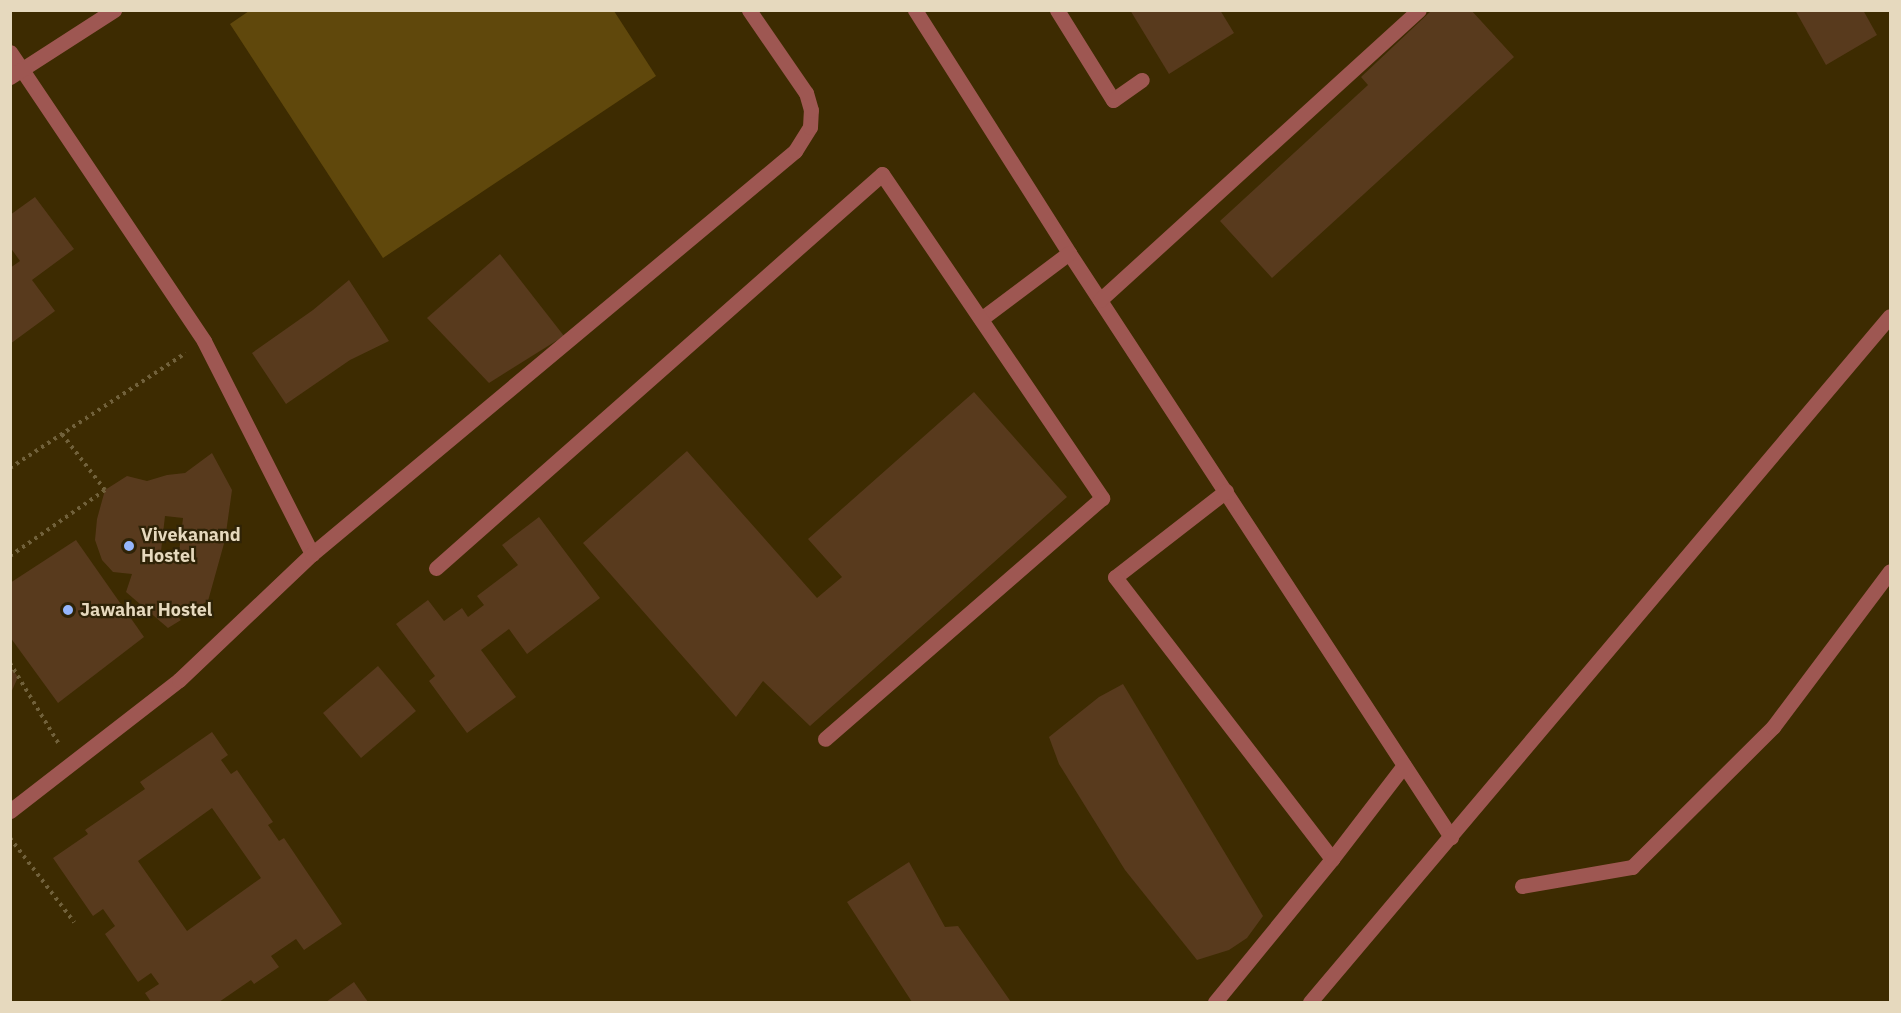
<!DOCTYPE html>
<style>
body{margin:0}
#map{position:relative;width:1901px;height:1013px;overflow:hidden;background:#3d2b01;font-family:"IBM Plex Sans",sans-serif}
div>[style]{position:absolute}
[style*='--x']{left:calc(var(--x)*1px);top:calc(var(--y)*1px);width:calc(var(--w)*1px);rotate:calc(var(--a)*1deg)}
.green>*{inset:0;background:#60480c}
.building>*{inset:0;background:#583a1d}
.path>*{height:4px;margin-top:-2px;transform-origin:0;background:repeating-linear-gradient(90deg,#71613b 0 3px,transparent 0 7.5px)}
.minor>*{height:15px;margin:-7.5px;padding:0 7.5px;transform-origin:7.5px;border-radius:7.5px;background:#9e5752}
.dots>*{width:16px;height:16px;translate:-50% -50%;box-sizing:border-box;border:3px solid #2f2307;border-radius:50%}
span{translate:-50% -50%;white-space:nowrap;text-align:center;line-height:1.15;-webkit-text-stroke:4.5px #2f2307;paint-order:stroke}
.poi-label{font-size:18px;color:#e6d9be;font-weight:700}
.left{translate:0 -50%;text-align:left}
.frame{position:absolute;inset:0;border:12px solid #e6d9be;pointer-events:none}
</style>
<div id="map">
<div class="green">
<div style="clip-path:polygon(249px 11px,614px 11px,656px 76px,383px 258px,230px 24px)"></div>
</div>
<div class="building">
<div style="clip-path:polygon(1130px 10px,1220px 10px,1234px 33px,1169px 74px)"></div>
<div style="clip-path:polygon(1432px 10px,1471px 10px,1514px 57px,1272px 278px,1220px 221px,1368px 85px,1361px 77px)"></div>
<div style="clip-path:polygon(1795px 10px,1863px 10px,1877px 35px,1826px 65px)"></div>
<div style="clip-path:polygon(35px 197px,74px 249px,32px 280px,55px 311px,10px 344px,10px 268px,20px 261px,10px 247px,10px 215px)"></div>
<div style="clip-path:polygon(500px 254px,564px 336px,489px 383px,427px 318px)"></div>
<div style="clip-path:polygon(349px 280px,389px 341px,350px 360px,286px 404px,252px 353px,313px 310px)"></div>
<div style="clip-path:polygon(974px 392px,1067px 497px,810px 726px,763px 681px,736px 717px,583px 543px,687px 451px,817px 598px,842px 577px,808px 539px)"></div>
<div style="clip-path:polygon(evenodd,212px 453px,232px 490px,225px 540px,208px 601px,192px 610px,166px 604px,181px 620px,168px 628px,126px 592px,132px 574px,113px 572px,102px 560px,95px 540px,97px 519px,105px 490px,127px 476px,147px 481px,167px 475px,185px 473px,212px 453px,165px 516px,183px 518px,178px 561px,160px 560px,165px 516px)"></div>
<div style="clip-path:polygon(539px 517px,600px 598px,527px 654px,509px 629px,481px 650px,516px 697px,467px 733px,429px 681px,435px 676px,396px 624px,428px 600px,444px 621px,462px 608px,468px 617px,484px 605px,477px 596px,518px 565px,502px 545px)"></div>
<div style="clip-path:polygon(76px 540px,144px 637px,58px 703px,10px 637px,10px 583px)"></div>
<div style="clip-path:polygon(10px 666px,18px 677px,10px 695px)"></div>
<div style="clip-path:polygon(378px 666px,416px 711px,361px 758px,323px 713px)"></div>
<div style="clip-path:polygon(1123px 684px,1263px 916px,1247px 938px,1229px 950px,1197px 960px,1125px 870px,1059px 764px,1049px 737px,1099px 697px)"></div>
<div style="clip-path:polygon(evenodd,212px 732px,228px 755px,221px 760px,231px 774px,237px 770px,273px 822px,268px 825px,279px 841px,284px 838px,342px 924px,304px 950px,296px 939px,271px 956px,279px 967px,254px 984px,251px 980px,219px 1002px,151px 1002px,145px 993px,159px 984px,151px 973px,138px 982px,105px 934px,115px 926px,103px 909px,93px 916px,53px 858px,88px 834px,85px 830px,145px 789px,140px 782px,212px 732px,212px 808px,261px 878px,187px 931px,138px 861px,212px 808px)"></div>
<div style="clip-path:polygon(909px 862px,945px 927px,958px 926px,1011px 1002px,912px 1002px,847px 902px)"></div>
<div style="clip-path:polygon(354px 982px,368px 1002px,326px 1002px)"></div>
</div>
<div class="path">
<div style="--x:10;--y:468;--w:210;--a:-33.2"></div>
<div style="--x:10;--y:556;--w:116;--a:-34.8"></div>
<div style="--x:105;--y:490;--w:71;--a:-127.5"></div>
<div style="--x:10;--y:663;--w:97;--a:58.9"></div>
<div style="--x:10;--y:838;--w:106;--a:52.7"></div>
</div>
<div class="minor">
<div style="--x:915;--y:10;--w:288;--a:57.6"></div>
<div style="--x:1069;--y:253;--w:698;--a:56.81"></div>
<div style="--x:1057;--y:10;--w:106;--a:58.1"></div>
<div style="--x:1113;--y:100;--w:35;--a:-35"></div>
<div style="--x:10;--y:52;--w:348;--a:56.1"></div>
<div style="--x:204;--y:341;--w:239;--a:63.1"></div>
<div style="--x:10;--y:77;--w:124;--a:-32.8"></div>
<div style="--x:1100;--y:300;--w:431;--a:-42.3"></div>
<div style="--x:981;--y:319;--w:110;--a:-36.9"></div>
<div style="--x:1226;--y:491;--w:140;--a:142.2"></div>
<div style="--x:1115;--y:577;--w:356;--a:52.4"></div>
<div style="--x:436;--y:568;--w:595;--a:-41.46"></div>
<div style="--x:882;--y:174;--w:392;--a:55.8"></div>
<div style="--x:1102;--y:498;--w:367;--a:139"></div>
<div style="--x:10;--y:811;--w:214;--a:-37.8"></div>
<div style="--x:179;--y:680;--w:183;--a:-43.5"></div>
<div style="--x:312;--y:554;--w:629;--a:-39.84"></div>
<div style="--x:795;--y:151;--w:28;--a:-58"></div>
<div style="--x:810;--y:127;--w:17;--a:-87"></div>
<div style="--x:811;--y:110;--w:18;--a:-106"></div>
<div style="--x:806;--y:93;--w:101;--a:-124.5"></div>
<div style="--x:1522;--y:886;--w:112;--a:-9.8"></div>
<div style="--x:1632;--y:867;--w:199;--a:-44.8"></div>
<div style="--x:1773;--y:727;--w:195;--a:-53.1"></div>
<div style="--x:1215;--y:1002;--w:185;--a:-50.7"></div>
<div style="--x:1332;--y:859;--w:118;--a:-52.5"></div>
<div style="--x:1310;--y:1002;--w:898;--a:-49.79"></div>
</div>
<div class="dots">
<div style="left:129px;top:546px;background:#95b6fd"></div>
<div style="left:68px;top:610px;background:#95b6fd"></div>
</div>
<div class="poi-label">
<span class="left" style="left:141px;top:546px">Vivekanand<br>Hostel</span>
<span class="left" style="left:80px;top:610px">Jawahar Hostel</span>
</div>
<div class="frame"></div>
</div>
